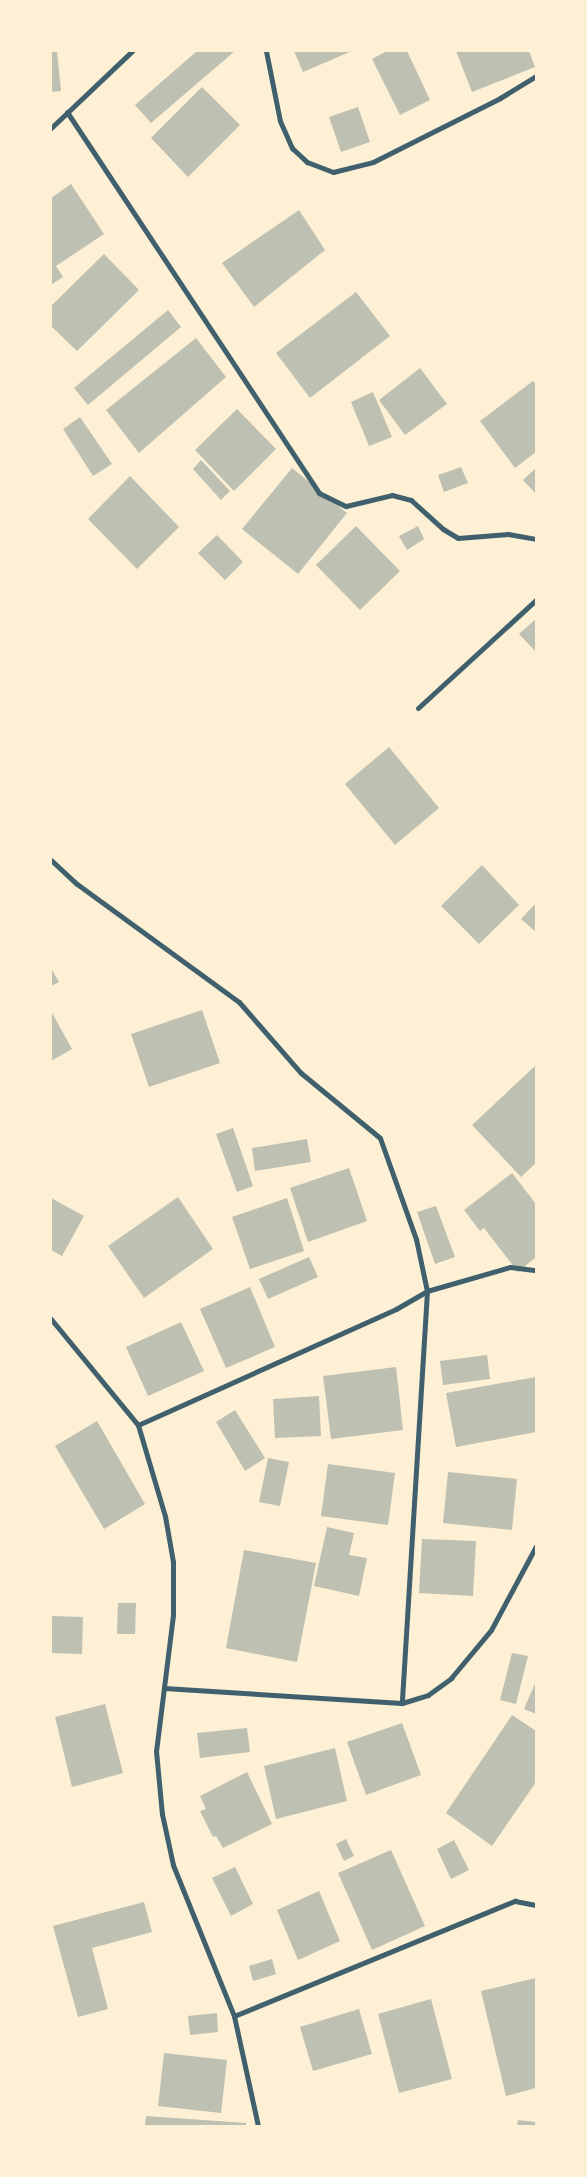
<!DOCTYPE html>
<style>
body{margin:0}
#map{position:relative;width:587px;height:2177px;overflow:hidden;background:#fdf0d5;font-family:Quicksand,sans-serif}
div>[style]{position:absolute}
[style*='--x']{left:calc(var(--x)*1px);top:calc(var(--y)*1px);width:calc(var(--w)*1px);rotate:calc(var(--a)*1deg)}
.building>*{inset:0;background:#bec0b2}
.minor>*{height:5px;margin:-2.5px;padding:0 2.5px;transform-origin:2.5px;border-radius:2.5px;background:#3f606c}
span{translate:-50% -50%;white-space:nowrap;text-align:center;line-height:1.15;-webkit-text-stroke:4px #fdf0d5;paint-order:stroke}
.frame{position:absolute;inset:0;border:52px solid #fdf0d5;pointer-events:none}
</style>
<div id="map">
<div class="building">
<div style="clip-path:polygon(51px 51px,57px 51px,61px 91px,51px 92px)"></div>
<div style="clip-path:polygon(197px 51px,235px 51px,151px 123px,135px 105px)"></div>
<div style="clip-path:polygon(294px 51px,352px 51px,303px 72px)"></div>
<div style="clip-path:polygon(387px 51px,407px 51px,430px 100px,400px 115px,372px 59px)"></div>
<div style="clip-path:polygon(456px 51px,529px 51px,535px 67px,472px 92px)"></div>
<div style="clip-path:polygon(202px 87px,240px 125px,188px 177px,151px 138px)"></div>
<div style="clip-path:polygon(358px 107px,370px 142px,341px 152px,329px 117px)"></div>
<div style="clip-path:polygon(71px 184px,104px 234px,56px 266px,63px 277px,51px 285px,51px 198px)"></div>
<div style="clip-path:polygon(299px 210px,325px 250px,254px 307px,222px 263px)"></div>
<div style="clip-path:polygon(104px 254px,139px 290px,77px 351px,51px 326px,51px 306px)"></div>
<div style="clip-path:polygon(356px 292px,390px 336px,310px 398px,276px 353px)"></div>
<div style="clip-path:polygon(168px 310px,181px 327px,88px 405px,74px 388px)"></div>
<div style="clip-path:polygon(196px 338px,226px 377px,139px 453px,106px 410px)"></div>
<div style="clip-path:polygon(420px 368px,447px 404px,405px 435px,379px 400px)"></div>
<div style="clip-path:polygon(533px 381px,536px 384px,536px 452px,515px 468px,480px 421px)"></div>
<div style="clip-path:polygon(373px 392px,392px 437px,369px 446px,351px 402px)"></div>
<div style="clip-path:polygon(237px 409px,276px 449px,234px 491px,195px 450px)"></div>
<div style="clip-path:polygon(80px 417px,112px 464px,93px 476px,63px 429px)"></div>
<div style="clip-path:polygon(201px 460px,230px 491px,221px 500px,193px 469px)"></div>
<div style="clip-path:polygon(461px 467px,468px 483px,444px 492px,438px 475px)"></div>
<div style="clip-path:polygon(292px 468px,347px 513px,298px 574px,242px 529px)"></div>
<div style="clip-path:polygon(536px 468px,536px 494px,523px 480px)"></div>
<div style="clip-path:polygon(130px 476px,179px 527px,137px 569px,88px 519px)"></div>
<div style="clip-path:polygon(356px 526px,400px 571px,360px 610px,316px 565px)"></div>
<div style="clip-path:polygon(418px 526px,424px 539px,407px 550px,399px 536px)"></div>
<div style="clip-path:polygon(217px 535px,243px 562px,225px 580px,198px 553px)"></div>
<div style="clip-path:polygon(536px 619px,536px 652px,519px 634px)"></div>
<div style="clip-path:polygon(389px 747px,439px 808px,395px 845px,345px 784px)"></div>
<div style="clip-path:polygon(482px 865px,519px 905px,479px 944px,441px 906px)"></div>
<div style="clip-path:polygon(534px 905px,536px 907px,536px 932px,521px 919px)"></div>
<div style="clip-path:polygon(51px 968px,59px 982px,51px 986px)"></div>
<div style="clip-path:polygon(202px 1010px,220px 1063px,149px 1087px,131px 1034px)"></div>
<div style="clip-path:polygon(51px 1011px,72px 1049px,51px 1061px)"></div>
<div style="clip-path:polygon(536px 1065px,536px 1163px,521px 1177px,472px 1125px)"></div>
<div style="clip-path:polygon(233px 1128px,253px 1186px,237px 1192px,216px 1134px)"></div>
<div style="clip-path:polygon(307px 1139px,311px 1162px,255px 1171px,252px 1148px)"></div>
<div style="clip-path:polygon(349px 1168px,367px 1221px,308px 1242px,290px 1188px)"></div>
<div style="clip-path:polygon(512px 1173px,536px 1204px,536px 1257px,518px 1272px,484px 1228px,480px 1231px,464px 1210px)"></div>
<div style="clip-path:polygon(178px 1197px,213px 1249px,144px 1298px,108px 1246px)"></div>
<div style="clip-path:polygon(51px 1198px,84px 1216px,62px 1256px,51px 1250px)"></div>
<div style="clip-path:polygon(287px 1198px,304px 1251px,250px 1269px,232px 1217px)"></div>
<div style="clip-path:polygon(436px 1206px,455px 1257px,435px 1264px,417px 1212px)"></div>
<div style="clip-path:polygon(309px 1257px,318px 1277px,268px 1299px,259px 1279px)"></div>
<div style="clip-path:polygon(250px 1287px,275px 1347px,226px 1368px,200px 1309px)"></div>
<div style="clip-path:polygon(181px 1322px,204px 1371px,148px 1396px,126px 1347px)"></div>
<div style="clip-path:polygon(487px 1355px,490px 1379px,443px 1385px,440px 1361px)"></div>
<div style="clip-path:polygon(396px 1367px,403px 1430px,331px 1439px,323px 1376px)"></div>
<div style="clip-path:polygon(536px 1377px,536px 1432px,456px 1447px,446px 1393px)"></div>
<div style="clip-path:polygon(319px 1396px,321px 1436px,275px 1438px,273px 1399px)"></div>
<div style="clip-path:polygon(235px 1410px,265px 1458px,245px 1471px,216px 1422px)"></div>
<div style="clip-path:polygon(97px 1421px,145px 1504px,104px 1529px,55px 1446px)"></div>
<div style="clip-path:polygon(268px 1458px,289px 1462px,280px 1506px,259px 1502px)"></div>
<div style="clip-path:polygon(328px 1464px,395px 1473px,388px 1525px,321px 1516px)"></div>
<div style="clip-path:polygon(448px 1472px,517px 1479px,512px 1530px,443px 1523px)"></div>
<div style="clip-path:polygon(327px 1527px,354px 1533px,349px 1555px,367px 1558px,359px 1596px,314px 1586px)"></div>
<div style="clip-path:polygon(422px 1539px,476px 1541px,473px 1596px,419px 1593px)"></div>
<div style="clip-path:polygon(244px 1550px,316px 1563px,297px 1662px,226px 1648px)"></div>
<div style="clip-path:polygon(118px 1603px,136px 1603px,135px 1634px,117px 1634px)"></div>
<div style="clip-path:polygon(51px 1616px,83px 1617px,82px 1654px,51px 1653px)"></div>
<div style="clip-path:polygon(512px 1653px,528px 1656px,516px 1704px,500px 1700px)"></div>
<div style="clip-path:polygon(536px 1681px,536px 1714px,524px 1709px)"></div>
<div style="clip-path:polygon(105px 1704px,123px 1773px,72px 1787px,55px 1717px)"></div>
<div style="clip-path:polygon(512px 1715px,536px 1731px,536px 1782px,492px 1846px,446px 1813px)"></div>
<div style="clip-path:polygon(402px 1723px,421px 1775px,366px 1795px,347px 1742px)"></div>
<div style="clip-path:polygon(247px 1728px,250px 1752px,200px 1758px,197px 1733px)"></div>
<div style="clip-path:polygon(335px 1748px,347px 1801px,276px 1819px,264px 1766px)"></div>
<div style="clip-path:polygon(247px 1772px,272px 1824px,223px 1848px,216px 1836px,213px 1837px,200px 1811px,206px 1809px,200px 1796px)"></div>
<div style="clip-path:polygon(346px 1839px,354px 1856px,344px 1861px,336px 1844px)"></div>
<div style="clip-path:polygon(454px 1840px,469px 1870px,451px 1879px,437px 1849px)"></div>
<div style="clip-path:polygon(391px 1850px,425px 1926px,372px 1950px,338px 1873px)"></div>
<div style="clip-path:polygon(235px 1867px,253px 1904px,231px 1916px,212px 1878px)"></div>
<div style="clip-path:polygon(319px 1891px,340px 1941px,298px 1960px,277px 1910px)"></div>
<div style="clip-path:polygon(144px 1902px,152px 1932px,92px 1948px,108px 2009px,78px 2017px,53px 1926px)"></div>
<div style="clip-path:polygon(272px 1959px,276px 1974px,253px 1981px,249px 1966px)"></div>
<div style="clip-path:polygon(536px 1978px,536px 2088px,506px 2096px,481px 1991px)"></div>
<div style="clip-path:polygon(431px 1999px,452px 2079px,399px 2093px,378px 2014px)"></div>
<div style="clip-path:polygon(359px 2009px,372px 2054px,313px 2071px,300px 2027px)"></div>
<div style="clip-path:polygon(217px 2013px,218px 2032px,190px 2035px,188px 2016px)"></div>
<div style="clip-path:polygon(164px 2053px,227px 2060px,221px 2113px,158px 2106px)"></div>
<div style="clip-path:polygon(146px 2116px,246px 2123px,246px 2126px,145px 2126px)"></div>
<div style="clip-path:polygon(518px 2120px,536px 2122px,536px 2126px,517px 2126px)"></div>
</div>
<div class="minor">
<div style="--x:266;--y:51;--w:71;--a:78.7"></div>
<div style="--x:280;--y:121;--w:30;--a:66"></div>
<div style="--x:292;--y:148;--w:21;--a:43"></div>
<div style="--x:307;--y:162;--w:28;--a:21"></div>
<div style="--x:333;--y:172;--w:41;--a:-14"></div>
<div style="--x:373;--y:162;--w:142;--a:-26.7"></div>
<div style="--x:500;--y:98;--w:42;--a:-31.4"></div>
<div style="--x:67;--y:112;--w:457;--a:56.5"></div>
<div style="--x:319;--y:493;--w:30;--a:26"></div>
<div style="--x:346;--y:506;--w:47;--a:-13.4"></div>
<div style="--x:392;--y:495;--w:20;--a:15"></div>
<div style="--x:411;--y:500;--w:43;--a:42.2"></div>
<div style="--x:443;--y:529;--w:17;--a:31"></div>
<div style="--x:458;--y:538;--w:50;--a:-4.6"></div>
<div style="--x:508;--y:534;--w:28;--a:10"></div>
<div style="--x:51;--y:128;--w:112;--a:-43.5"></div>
<div style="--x:418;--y:708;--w:160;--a:-42.5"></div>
<div style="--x:51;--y:860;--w:35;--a:43"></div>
<div style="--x:77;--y:884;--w:200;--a:36.1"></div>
<div style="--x:239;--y:1002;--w:94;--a:48.9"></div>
<div style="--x:301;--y:1073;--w:102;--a:39.4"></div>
<div style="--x:380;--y:1138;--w:107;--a:70.4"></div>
<div style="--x:416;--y:1239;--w:53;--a:78.1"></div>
<div style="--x:427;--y:1291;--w:413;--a:93.5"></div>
<div style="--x:51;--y:1319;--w:137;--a:50.6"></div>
<div style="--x:138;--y:1425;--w:95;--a:73.5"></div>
<div style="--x:165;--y:1516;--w:47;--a:80.1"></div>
<div style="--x:173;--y:1562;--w:53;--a:90"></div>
<div style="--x:173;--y:1615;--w:137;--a:97.1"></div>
<div style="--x:156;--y:1751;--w:63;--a:84.6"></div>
<div style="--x:162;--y:1814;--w:52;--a:77.8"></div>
<div style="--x:173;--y:1865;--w:163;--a:68"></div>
<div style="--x:234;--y:2016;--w:113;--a:77.7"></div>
<div style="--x:138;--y:1425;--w:283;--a:-24.2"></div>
<div style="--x:396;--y:1309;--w:36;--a:-30"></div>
<div style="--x:427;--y:1291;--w:86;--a:-16.1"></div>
<div style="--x:510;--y:1267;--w:26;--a:7"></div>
<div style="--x:164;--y:1688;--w:238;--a:3.6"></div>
<div style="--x:402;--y:1703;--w:27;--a:-17"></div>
<div style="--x:428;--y:1695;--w:29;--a:-36"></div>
<div style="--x:451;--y:1678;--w:62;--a:-50.2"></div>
<div style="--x:491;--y:1630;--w:95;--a:-61.8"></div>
<div style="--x:234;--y:2016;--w:304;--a:-22.3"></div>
<div style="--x:515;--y:1901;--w:21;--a:11"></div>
</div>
<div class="frame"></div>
</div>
